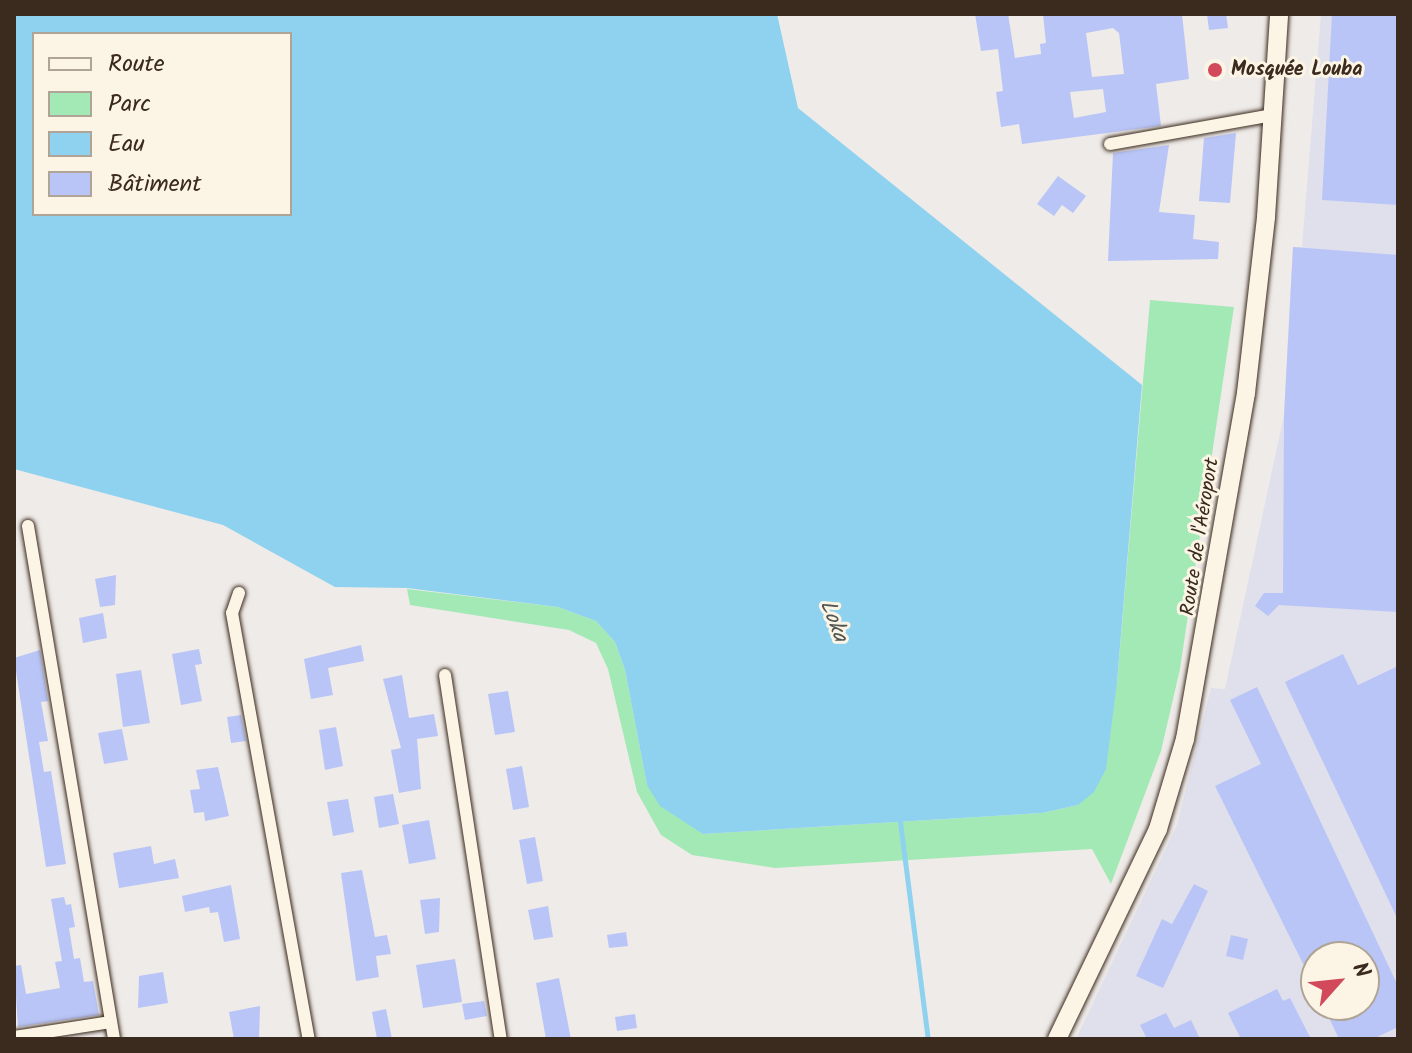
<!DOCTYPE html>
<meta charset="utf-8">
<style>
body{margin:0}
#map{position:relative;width:1412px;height:1053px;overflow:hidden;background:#efebe8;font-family:Kalam,sans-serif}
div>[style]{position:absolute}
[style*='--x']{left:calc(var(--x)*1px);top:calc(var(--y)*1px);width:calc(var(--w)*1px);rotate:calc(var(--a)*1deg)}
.built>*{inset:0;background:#dfe0ec}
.green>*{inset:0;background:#a3e9b5}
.water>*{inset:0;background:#8ed2f0}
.stream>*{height:5px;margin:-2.5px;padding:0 2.5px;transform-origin:2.5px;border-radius:2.5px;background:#8ed2f0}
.building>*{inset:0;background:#b9c5f6}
.roads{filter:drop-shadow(0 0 2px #3b2a1e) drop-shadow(0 0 2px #3b2a1e)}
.minor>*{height:12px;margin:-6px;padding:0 6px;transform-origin:6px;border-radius:6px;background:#fcf5e5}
.secondary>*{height:18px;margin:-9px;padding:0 9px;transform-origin:9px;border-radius:9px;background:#fcf5e5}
.dots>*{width:22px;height:22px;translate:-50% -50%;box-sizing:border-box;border:4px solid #fcf5e5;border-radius:50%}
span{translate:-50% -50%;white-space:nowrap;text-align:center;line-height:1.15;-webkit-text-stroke:6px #fcf5e5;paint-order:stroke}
.poi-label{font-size:20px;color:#3b2a1e;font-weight:700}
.left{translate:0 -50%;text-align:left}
.street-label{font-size:20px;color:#3b2a1e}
.water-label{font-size:22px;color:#505452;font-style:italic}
.frame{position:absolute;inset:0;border:16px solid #3b2a1e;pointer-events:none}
.legend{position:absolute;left:32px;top:32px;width:260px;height:184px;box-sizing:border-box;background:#fcf5e5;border:2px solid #afa495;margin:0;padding:10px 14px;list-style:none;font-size:24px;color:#3b2a1e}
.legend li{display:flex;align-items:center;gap:16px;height:40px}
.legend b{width:40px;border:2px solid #afa495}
.north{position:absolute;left:1300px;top:941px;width:80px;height:80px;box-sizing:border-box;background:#fcf5e5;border:2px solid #afa495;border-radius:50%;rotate:63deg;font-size:22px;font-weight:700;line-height:32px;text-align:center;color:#3b2a1e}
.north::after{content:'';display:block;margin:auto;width:28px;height:36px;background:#d1495b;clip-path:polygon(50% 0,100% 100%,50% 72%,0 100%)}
</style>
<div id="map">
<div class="built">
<div style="clip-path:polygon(evenodd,1321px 14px,1398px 14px,1398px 1039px,1076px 1039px,1177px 825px,1211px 688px,1225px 689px,1284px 415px,1293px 247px,1302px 247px,1321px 14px,1316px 957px,1364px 957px,1364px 1005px,1316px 1005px,1316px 957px)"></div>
</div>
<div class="green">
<div style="clip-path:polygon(1150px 300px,1234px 307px,1180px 669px,1161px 751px,1111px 884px,1092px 849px,775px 868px,692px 855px,661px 835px,637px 792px,608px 669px,596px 643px,569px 630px,410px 605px,407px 589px,558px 607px,596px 621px,615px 642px,625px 670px,647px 785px,703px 834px,1042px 813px,1078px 805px,1117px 682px)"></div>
</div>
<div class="water">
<div style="clip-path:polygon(evenodd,14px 14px,777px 14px,798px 108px,1142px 385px,1117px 682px,1106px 769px,1094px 792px,1078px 805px,1042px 813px,703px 834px,660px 806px,647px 785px,625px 670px,615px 642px,596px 621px,558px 607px,407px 588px,335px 587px,223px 525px,14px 469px,14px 14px,34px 34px,290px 34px,290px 214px,34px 214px,34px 34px)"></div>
</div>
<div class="stream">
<div style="--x:899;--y:814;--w:227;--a:82.7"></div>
</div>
<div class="building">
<div style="clip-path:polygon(evenodd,975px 14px,1008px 14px,1015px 58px,1041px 54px,1040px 44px,1046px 43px,1043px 14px,1182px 14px,1189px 79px,1156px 84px,1161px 126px,1022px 144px,1019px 124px,1001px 127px,996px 92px,1003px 91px,998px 49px,981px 51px,975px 14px,1113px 28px,1119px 33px,1124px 74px,1092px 77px,1086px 33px,1113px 28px,975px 14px,1103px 89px,1106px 112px,1074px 118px,1070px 92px,1103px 89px)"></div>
<div style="clip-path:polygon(1207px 14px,1226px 14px,1228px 28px,1209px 30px)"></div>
<div style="clip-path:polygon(1332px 14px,1398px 14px,1398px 205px,1322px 200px)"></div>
<div style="clip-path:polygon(1236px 133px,1230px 203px,1199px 201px,1204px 138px)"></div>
<div style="clip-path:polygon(1169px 145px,1159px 212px,1195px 215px,1193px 239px,1219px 242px,1218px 259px,1108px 261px,1113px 153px)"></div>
<div style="clip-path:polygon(1058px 176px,1086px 196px,1073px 213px,1062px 205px,1054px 216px,1037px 204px)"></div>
<div style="clip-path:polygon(1293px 247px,1398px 255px,1398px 612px,1279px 605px,1268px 616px,1255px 606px,1264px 593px,1283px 593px,1284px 415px)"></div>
<div style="clip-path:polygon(116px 575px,115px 605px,100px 607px,95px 579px)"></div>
<div style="clip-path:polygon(103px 613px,107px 638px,83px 643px,79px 618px)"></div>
<div style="clip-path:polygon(361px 645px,364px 661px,328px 668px,333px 695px,311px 699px,304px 659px)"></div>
<div style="clip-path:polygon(199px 649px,202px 664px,195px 665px,202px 701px,181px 705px,172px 654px)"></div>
<div style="clip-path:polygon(40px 650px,48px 701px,41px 702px,48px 741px,39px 742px,44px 772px,51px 771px,66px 864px,46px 867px,14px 658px)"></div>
<div style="clip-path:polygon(1343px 654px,1358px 685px,1398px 666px,1398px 920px,1285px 682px)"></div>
<div style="clip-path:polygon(141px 670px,150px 723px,123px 727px,116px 674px)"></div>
<div style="clip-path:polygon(402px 675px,409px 718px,434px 714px,438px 736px,417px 739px,421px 789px,399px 793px,391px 750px,401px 748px,383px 679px)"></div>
<div style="clip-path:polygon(1257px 687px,1398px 986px,1398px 1027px,1373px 1039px,1339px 1039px,1323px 1005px,1364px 1005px,1364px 957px,1316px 957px,1316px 990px,1215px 786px,1261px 764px,1230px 700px)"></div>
<div style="clip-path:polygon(508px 691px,515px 732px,495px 735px,488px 694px)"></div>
<div style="clip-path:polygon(241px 715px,246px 741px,231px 743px,227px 717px)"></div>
<div style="clip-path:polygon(336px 727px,343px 766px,325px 770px,319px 730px)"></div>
<div style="clip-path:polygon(122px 729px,128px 760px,104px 764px,98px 733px)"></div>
<div style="clip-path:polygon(522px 766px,529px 807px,513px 810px,506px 769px)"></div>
<div style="clip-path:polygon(218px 767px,229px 816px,205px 821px,204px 812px,194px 813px,190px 790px,200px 789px,196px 770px)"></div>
<div style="clip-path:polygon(393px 794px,399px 824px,379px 828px,374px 797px)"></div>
<div style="clip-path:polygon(348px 799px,354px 832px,333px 836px,327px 802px)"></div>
<div style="clip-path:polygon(429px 820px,436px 859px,409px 864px,402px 825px)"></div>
<div style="clip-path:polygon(535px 837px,543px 881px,527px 884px,519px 840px)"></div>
<div style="clip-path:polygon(151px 846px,154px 864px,175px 859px,179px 878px,119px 888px,113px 853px)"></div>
<div style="clip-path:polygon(362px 870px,375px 937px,387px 935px,391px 954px,376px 956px,379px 977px,356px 981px,341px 873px)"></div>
<div style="clip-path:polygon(1194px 884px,1208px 891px,1163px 988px,1136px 976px,1162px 919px,1172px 924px)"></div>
<div style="clip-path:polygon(231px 885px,240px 939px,224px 942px,218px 912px,210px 913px,209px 907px,185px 912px,182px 896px)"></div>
<div style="clip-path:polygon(64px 897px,66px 905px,71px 904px,75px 927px,69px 928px,74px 959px,80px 958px,84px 982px,93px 981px,99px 1015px,18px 1027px,14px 966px,21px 965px,26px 994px,60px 988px,55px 962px,62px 961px,51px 899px)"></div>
<div style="clip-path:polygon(440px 898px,439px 932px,425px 934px,420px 900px)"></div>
<div style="clip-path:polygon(548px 906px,553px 937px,534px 940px,528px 910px)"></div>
<div style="clip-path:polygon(626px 932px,628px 946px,609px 948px,607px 935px)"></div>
<div style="clip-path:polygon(1231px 935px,1248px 939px,1243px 960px,1226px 956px)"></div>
<div style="clip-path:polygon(455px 959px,462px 1002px,423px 1008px,416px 965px)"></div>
<div style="clip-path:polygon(163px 972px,168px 1003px,138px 1008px,139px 976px)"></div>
<div style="clip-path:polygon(559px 978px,571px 1039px,546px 1039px,536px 983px)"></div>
<div style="clip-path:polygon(1277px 989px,1283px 1001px,1290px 998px,1311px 1039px,1241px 1039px,1228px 1013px)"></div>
<div style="clip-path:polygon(484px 1001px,487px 1016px,465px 1020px,462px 1004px)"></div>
<div style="clip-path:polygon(260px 1006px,259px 1039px,234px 1039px,229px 1012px)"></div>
<div style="clip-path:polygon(386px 1009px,392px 1039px,377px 1039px,372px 1012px)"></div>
<div style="clip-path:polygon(1166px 1013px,1174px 1028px,1191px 1020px,1200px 1039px,1147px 1039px,1140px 1025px)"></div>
<div style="clip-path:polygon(635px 1014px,637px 1028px,617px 1031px,615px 1017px)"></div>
</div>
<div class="roads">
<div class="minor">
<div style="--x:1110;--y:144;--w:165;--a:-10.1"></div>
<div style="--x:28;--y:526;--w:520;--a:80.48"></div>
<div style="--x:239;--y:593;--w:21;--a:109"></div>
<div style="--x:232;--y:613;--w:433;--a:79.8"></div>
<div style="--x:445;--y:675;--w:368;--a:81.3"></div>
<div style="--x:14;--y:1037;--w:98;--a:-8.8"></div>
</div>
<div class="secondary">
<div style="--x:1057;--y:1039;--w:233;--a:-64.3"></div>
<div style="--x:1158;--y:829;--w:94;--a:-73.3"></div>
<div style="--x:1185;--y:739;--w:351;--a:-80"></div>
<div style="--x:1246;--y:393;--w:177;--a:-83.5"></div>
<div style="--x:1266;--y:217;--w:203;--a:-86.3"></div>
</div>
</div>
<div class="dots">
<div style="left:1215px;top:70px;background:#d1495b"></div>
</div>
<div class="poi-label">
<span class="left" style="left:1231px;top:70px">Mosquée Louba</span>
</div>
<div class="street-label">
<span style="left:1201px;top:537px;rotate:-81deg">Route de l'Aéroport</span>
</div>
<div class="water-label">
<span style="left:833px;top:621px;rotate:69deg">Loka</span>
</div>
<div class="frame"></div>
<ul class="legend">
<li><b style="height:10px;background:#fcf5e5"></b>Route</li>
<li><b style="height:22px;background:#a3e9b5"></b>Parc</li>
<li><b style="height:22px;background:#8ed2f0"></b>Eau</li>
<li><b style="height:22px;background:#b9c5f6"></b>Bâtiment</li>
</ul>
<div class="north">N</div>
</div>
